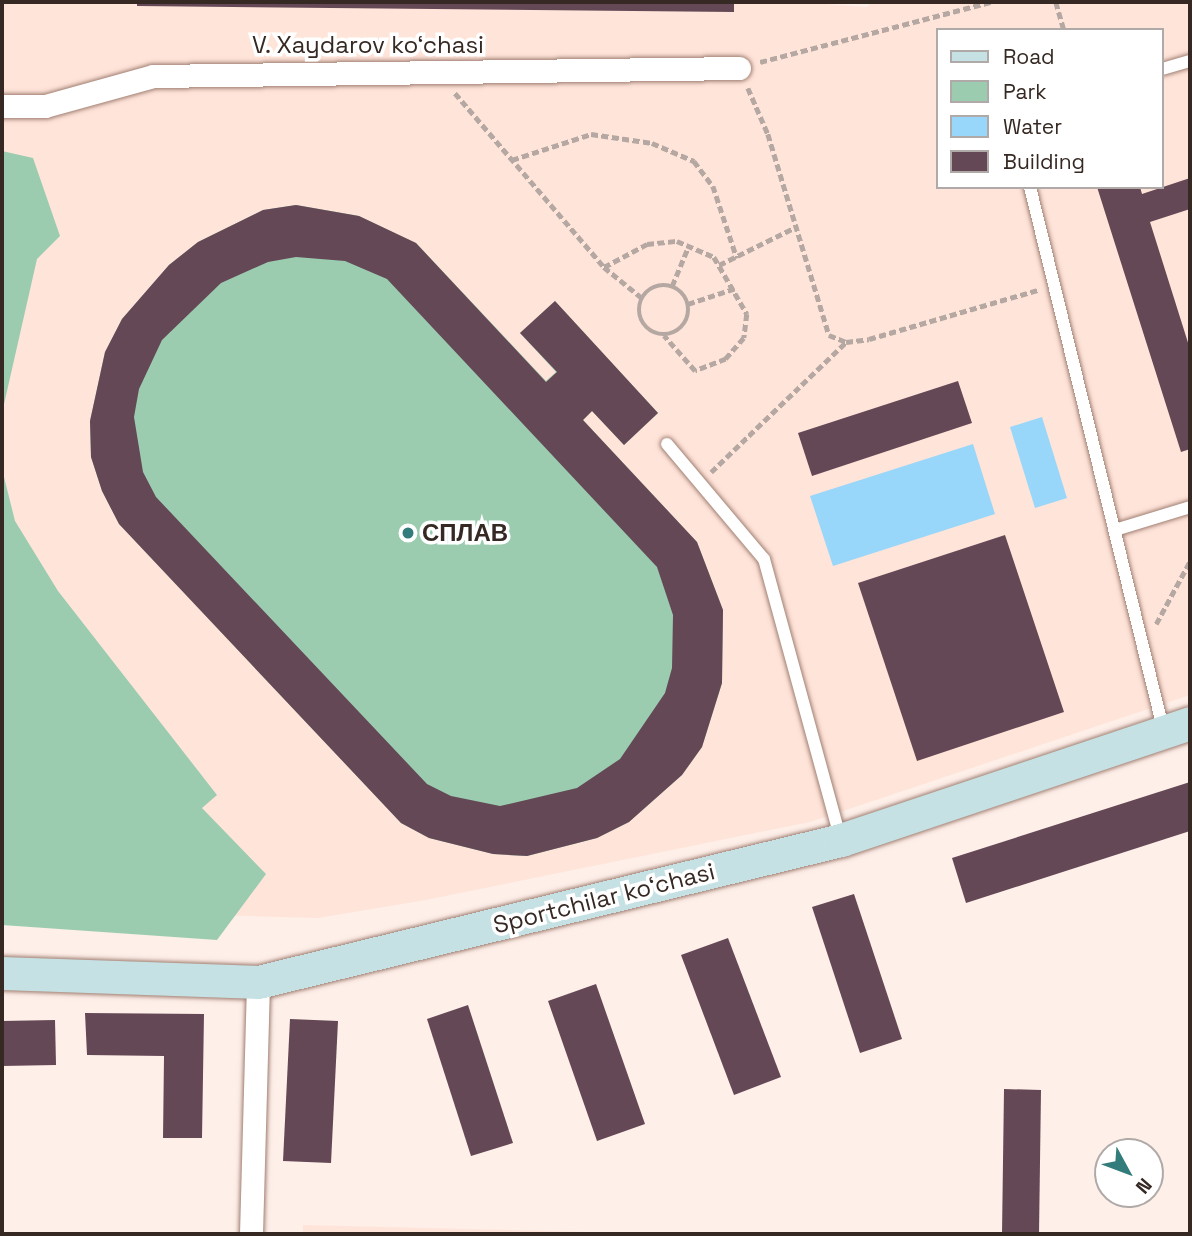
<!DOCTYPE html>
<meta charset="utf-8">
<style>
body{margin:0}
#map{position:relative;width:1192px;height:1236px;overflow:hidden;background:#feefe9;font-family:"Space Grotesk",sans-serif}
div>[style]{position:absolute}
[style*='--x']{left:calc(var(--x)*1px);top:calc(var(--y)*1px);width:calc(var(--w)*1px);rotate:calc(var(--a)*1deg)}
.built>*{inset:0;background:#ffe4d9}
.green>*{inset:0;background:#9bccb0}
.water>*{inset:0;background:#98d7fa}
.building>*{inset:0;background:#654856}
.path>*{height:4.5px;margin-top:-2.25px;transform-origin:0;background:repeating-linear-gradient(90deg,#b5a7a1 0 7px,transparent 0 10.5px)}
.path>.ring{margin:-2.25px;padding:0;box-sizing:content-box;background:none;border:4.5px solid #b5a7a1;border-radius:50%}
.roads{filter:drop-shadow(0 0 2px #a07f72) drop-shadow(0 0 2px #a07f72)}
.lane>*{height:12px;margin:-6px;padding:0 6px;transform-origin:6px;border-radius:6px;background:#fff}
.street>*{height:23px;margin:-11.5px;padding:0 11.5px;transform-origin:11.5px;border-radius:11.5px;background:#fff}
.secondary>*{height:33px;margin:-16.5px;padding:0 16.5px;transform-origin:16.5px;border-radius:16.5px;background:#c6e1e4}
.dots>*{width:19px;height:19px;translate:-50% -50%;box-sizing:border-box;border:4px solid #fff;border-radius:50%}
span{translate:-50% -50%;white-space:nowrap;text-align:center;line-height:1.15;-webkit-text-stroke:7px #fff;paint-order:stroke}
.street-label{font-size:24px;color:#362923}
.poi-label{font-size:24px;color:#362923;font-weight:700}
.left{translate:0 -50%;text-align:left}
.frame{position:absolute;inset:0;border:4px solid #362923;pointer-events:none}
.legend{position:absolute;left:936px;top:28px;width:228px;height:161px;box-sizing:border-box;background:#fff;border:2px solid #afa9a7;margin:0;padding:9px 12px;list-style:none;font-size:21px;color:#362923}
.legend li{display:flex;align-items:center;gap:14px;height:35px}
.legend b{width:35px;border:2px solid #afa9a7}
.north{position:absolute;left:1094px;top:1138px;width:70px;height:70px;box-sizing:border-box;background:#fff;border:2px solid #afa9a7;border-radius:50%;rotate:131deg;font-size:19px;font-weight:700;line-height:28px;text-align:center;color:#362923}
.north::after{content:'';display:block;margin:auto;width:24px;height:32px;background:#327c7c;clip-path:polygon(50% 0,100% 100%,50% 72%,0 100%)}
</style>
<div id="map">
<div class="built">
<div style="clip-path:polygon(evenodd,2px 2px,797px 2px,867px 7px,872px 2px,1190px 2px,1190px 695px,810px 822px,426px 900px,318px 918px,2px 909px,2px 2px,938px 30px,1162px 30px,1162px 187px,938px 187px,938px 30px)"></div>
<div style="clip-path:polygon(303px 1225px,671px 1234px,303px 1234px)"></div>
</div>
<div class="green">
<div style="clip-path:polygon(2px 151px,33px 158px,60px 236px,37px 259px,2px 413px)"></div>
<div style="clip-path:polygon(296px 205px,359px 216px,416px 243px,546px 381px,556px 372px,520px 333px,555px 301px,658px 413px,624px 445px,592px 411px,583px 420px,697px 542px,723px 610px,722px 683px,702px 747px,682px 775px,629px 822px,597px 838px,527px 856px,493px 854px,429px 838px,401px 823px,119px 524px,102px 491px,91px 457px,90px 421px,105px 352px,122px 319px,169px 265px,198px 242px,263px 210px)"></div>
<div style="clip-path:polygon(2px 469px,15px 521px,58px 591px,217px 795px,202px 808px,266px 874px,217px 940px,2px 925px)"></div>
</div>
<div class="water">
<div style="clip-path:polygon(1042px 417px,1067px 498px,1035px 508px,1010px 427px)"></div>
<div style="clip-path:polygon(973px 444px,995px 514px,833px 566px,810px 496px)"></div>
</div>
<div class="building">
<div style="clip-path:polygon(137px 2px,734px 2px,734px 12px,137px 6px)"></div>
<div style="clip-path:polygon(1190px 178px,1190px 209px,1150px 222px,1190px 349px,1190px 449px,1181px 452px,1097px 187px,1140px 187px,1142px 194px)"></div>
<div style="clip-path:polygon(evenodd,296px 205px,359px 216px,416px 243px,546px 382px,557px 372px,520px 333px,555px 301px,658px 413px,624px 445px,592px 411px,583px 420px,697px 542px,723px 610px,722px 683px,702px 747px,682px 775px,629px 822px,597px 838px,527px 856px,493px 854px,429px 838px,401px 823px,119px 524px,102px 491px,91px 457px,90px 421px,105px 352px,122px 319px,169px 265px,198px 242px,263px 210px,296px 205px,296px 257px,345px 261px,387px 279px,657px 567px,673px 615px,672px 668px,665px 693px,620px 759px,577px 788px,500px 806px,451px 796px,427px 784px,156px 497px,143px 472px,134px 417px,139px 389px,162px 340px,221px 283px,268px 262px,296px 257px)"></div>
<div style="clip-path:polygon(958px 381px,972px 423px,812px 476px,798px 433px)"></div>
<div style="clip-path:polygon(1005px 535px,1064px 712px,917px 761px,858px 583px)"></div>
<div style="clip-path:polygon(1190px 782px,1190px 831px,966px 903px,952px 858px)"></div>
<div style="clip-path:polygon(854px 894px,902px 1039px,860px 1053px,812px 907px)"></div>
<div style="clip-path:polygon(728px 938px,781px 1077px,734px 1095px,681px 955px)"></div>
<div style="clip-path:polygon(596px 984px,645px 1124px,597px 1141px,548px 1001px)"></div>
<div style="clip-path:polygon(468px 1005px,513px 1143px,471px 1156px,427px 1019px)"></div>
<div style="clip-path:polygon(85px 1013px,204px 1014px,202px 1138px,163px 1138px,164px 1056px,87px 1055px)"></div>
<div style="clip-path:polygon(290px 1019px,338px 1021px,331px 1163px,283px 1161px)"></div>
<div style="clip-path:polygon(55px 1020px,56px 1065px,2px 1066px,2px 1021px)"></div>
<div style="clip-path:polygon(1004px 1089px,1041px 1090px,1039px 1234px,1002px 1234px)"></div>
</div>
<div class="path">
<div style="--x:1056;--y:2;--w:29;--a:74"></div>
<div style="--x:760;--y:62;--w:238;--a:-14.6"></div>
<div style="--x:748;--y:88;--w:50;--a:66.5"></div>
<div style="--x:768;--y:134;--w:210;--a:73.1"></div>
<div style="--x:829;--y:335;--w:18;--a:22"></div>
<div style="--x:846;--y:342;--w:23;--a:-7"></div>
<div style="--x:869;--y:339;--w:176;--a:-16.2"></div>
<div style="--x:455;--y:93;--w:229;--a:49.4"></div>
<div style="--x:604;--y:267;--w:49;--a:39.2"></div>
<div style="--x:512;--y:160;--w:83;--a:-18.2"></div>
<div style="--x:591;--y:134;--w:62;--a:8.4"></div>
<div style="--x:652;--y:143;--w:46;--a:23.2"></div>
<div style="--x:694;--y:161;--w:31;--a:53"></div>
<div style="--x:713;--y:186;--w:76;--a:71.6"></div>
<div style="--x:719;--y:265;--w:88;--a:-26.3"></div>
<div style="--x:604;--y:267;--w:49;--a:-28.1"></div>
<div style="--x:647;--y:244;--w:30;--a:-6"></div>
<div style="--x:677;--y:241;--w:40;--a:23.4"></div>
<div style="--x:714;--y:257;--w:66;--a:59.9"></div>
<div style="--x:747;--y:314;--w:24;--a:97"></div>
<div style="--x:744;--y:338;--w:28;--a:131"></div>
<div style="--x:726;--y:359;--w:33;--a:159"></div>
<div style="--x:695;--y:371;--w:47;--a:-131.5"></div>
<div class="ring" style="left:639px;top:285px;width:45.5px;height:45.5px"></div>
<div style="--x:672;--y:286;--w:44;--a:-67.5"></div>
<div style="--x:688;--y:304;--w:51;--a:-18.4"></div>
<div style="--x:711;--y:472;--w:187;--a:-43.9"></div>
<div style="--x:1156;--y:624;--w:72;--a:-61.6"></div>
</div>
<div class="roads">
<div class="lane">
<div style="--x:1162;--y:69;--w:29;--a:-16"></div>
<div style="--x:1030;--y:187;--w:561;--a:76.19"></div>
<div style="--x:667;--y:444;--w:150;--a:49.9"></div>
<div style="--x:764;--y:559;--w:291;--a:74.7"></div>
<div style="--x:1115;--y:530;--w:78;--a:-17"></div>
</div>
<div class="street">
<div style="--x:2;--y:106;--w:43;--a:0"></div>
<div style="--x:45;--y:106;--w:112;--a:-15.5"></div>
<div style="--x:153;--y:76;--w:586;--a:-0.78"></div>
<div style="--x:251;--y:1234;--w:252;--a:-88.4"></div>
</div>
<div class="secondary">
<div style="--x:2;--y:973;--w:256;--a:2"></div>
<div style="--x:258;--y:982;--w:600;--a:-13.69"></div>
<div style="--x:841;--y:840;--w:368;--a:-18.5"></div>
</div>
</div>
<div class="dots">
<div style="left:408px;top:533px;background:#327c7c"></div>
</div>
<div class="street-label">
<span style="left:368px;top:45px">V. Xaydarov ko‘chasi</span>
<span style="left:604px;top:898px;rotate:-14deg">Sportchilar ko‘chasi</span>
</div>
<div class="poi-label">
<span class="left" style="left:422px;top:533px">СПЛАВ</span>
</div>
<div class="frame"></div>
<ul class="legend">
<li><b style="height:9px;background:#c6e1e4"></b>Road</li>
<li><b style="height:19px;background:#9bccb0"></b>Park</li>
<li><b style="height:19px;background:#98d7fa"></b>Water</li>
<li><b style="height:19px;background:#654856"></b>Building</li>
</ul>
<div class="north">N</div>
</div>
